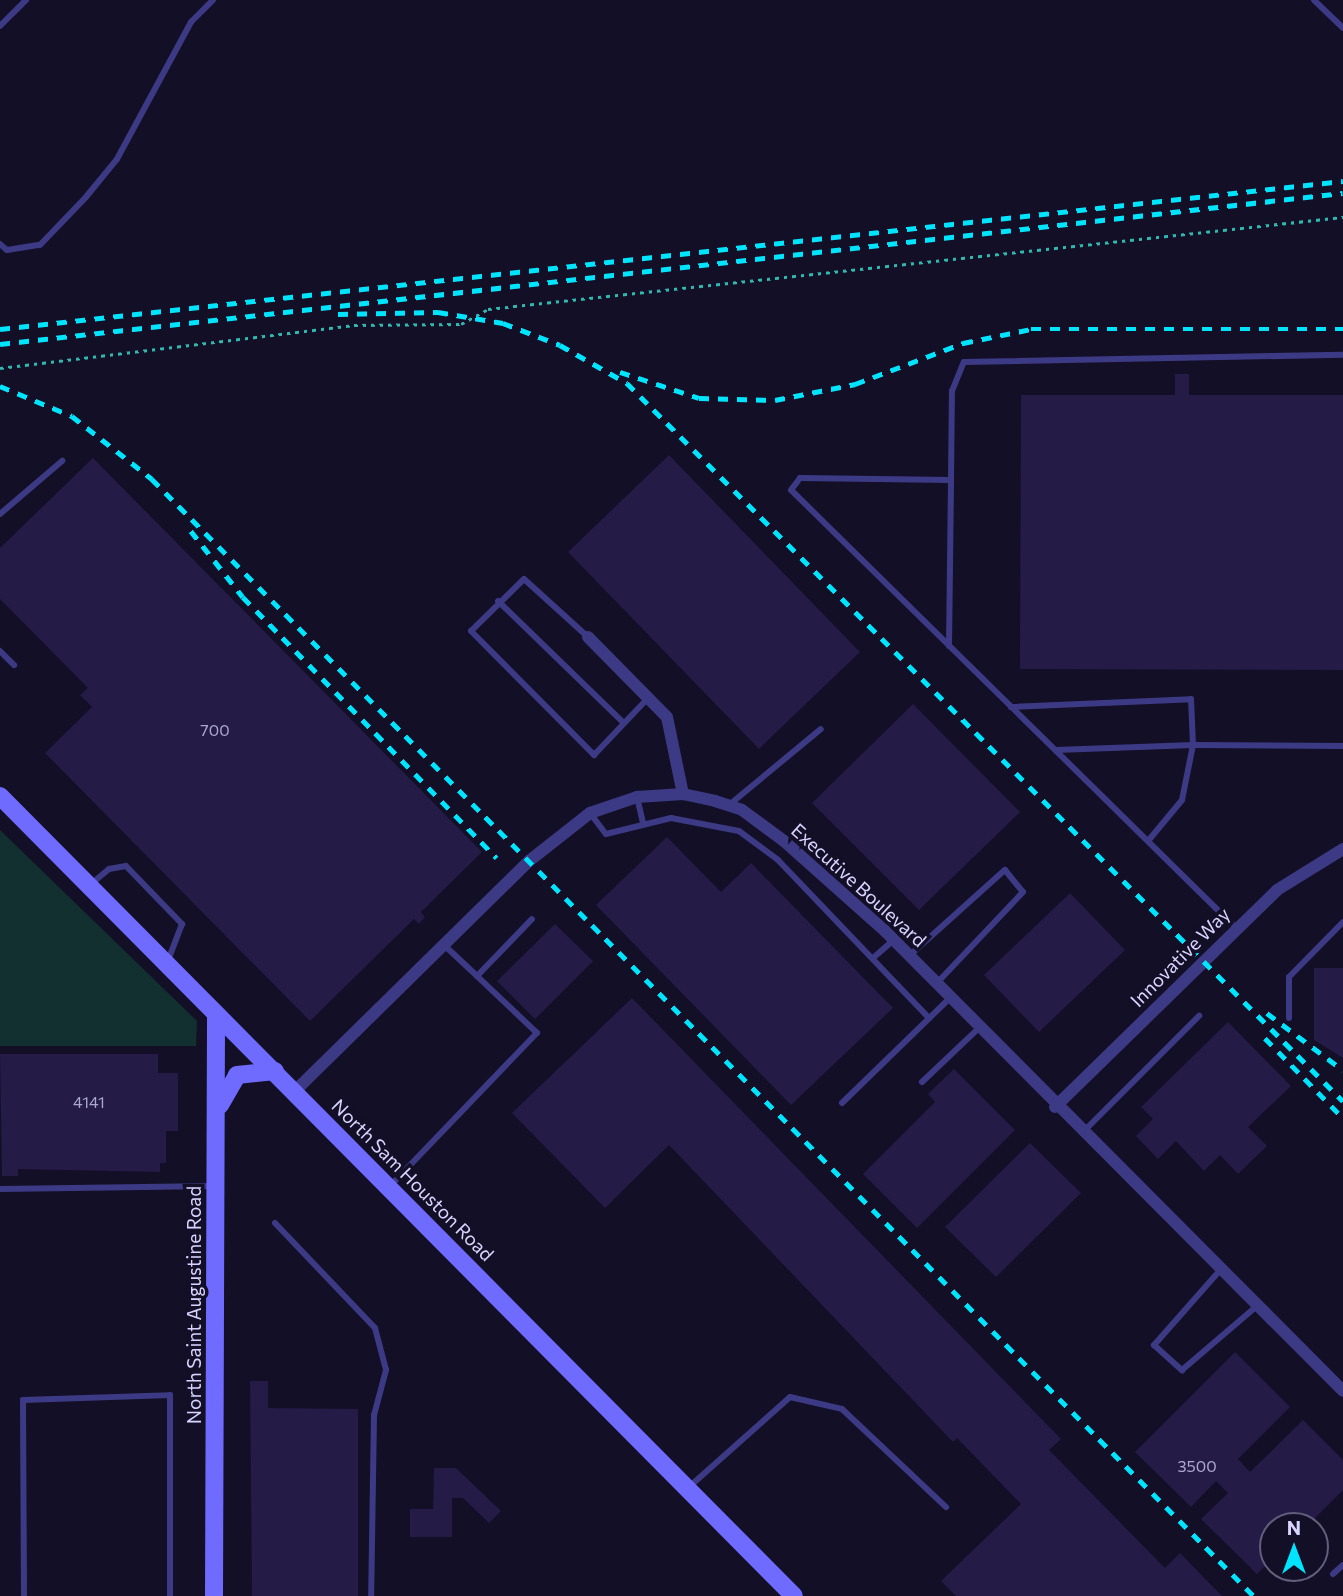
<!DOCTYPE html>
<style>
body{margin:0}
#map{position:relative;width:1343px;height:1596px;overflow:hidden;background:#130f26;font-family:Commissioner,sans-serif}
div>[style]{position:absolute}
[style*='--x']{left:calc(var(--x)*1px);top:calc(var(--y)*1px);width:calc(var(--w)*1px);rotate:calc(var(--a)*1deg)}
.green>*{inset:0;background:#12302f}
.building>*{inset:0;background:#241b47}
.path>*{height:2.5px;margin-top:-1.25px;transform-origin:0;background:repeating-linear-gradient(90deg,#2fb8b0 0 3.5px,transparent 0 8.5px)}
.lane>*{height:6px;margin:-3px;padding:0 3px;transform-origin:3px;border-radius:3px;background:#3d3a85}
.street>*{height:12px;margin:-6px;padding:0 6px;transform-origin:6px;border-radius:6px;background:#3d3a85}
.secondary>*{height:18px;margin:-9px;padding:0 9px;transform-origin:9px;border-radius:9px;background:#6f6bff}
.rail>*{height:4.5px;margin-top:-2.25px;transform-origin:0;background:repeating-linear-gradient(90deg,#00e5ff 0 10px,transparent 0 19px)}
span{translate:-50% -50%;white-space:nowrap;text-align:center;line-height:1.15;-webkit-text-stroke:7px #130f26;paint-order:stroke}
.number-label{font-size:16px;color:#aca6d1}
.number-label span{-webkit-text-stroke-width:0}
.street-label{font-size:19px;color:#d9d4ff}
.north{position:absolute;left:1259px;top:1512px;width:70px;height:70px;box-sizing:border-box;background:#130f26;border:2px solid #625e7d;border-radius:50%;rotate:0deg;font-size:19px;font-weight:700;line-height:28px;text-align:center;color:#d9d4ff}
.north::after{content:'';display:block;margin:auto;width:24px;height:32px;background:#00e5ff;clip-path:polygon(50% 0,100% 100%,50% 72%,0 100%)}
</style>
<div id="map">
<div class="green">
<div style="clip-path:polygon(0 830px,197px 1021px,196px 1046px,0 1046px)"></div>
</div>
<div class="building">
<div style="clip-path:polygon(1175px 374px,1189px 374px,1189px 395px,1343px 395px,1343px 670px,1020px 669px,1021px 395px,1175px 395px)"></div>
<div style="clip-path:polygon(669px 455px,860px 652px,759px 749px,568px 552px)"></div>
<div style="clip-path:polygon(93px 458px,482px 852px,421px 912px,425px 917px,419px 924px,414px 919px,310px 1021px,45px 753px,92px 707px,80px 695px,88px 688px,0 599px,0 548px)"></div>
<div style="clip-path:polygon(913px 704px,1020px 812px,919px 910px,812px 803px)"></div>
<div style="clip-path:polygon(667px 837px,721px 892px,751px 863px,893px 1008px,791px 1105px,596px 905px)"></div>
<div style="clip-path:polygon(1070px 893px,1125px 950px,1039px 1032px,984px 975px)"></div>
<div style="clip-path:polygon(555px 924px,593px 961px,535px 1019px,497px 981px)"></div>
<div style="clip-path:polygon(1314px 968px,1343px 968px,1343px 1058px,1314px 1040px)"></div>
<div style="clip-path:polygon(632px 998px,1061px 1439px,1049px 1450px,1165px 1568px,1180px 1553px,1222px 1596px,956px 1596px,941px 1581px,1021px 1504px,957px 1438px,953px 1442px,669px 1145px,605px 1208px,512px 1113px)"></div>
<div style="clip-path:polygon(1228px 1022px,1291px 1086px,1248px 1127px,1267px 1146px,1238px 1174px,1220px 1155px,1204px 1171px,1176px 1141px,1158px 1159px,1136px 1136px,1153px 1119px,1141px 1107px)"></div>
<div style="clip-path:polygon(0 1054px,158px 1054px,158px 1073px,178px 1073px,178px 1131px,166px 1131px,166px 1163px,160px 1163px,160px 1172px,18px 1169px,18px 1176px,2px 1176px)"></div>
<div style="clip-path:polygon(954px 1069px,1015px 1130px,917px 1228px,863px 1174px,935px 1102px,928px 1094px)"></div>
<div style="clip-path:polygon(1030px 1143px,1081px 1193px,996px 1277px,945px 1227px)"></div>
<div style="clip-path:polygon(1235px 1352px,1290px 1407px,1238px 1459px,1250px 1472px,1303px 1420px,1343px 1460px,1343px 1490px,1311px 1522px,1315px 1526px,1273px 1526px,1273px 1558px,1257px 1574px,1201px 1519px,1228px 1493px,1216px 1481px,1191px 1507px,1135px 1452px)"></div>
<div style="clip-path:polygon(250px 1381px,268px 1381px,268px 1408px,358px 1409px,358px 1596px,252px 1596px)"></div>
<div style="clip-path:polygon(434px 1468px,456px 1468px,501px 1511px,489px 1523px,463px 1498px,452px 1498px,452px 1537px,410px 1537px,410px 1509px,433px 1509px)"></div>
</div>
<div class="path">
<div style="--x:0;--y:368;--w:357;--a:-6.9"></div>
<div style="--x:354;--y:325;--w:107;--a:-0.5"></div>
<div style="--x:461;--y:324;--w:31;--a:-29"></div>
<div style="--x:488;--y:309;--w:860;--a:-6.14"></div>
</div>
<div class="lane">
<div style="--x:1314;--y:0;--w:40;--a:44"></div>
<div style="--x:0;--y:26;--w:37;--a:-45"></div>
<div style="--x:0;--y:244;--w:9;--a:41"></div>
<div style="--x:7;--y:250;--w:33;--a:-9"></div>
<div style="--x:40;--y:245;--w:66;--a:-46.2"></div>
<div style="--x:86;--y:197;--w:49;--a:-50.8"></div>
<div style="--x:117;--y:159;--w:156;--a:-61.6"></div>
<div style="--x:191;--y:22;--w:31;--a:-45"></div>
<div style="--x:0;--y:514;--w:82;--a:-40.5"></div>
<div style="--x:498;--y:601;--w:175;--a:44.1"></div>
<div style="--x:588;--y:637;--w:86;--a:-137.8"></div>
<div style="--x:524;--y:579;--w:74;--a:135.5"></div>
<div style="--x:471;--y:631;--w:175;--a:45.2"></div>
<div style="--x:594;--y:755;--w:80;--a:-46.5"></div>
<div style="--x:949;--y:646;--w:166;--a:-89.3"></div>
<div style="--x:0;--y:651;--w:20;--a:45"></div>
<div style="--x:1011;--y:707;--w:180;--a:-2.5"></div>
<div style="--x:1191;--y:699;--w:46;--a:87.5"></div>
<div style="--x:1193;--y:745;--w:137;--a:177.9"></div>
<div style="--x:637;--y:797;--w:28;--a:77"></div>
<div style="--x:729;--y:805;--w:119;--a:-39.6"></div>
<div style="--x:590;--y:813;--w:26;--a:53"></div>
<div style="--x:606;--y:834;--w:67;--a:-13.8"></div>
<div style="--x:671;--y:818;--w:69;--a:10.8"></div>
<div style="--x:739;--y:831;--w:49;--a:36.6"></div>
<div style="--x:778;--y:860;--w:219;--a:46.3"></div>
<div style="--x:1148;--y:841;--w:53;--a:-50.3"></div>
<div style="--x:1182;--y:800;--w:56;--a:-78.7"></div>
<div style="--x:1193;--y:745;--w:150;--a:0.4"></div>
<div style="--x:91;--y:884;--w:23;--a:-40"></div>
<div style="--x:109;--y:869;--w:17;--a:-10"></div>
<div style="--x:126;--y:866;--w:81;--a:46"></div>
<div style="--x:182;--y:924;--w:39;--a:111"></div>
<div style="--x:1236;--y:928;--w:624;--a:-135.45"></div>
<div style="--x:791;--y:490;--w:15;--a:-53"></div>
<div style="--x:800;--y:478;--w:151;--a:0.8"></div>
<div style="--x:951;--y:480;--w:89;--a:-89.4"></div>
<div style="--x:952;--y:391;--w:31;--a:-68"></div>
<div style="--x:964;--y:362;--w:379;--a:-1.1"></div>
<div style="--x:444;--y:945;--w:45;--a:43.2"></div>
<div style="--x:909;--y:956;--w:129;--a:-41.9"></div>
<div style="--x:1005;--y:870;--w:28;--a:51"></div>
<div style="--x:1023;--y:892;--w:127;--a:133.4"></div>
<div style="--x:873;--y:958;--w:28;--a:-41"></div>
<div style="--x:1289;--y:1018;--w:41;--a:-90"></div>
<div style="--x:1289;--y:977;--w:77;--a:-45.5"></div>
<div style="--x:922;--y:1082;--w:79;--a:-43.5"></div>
<div style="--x:842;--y:1103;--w:151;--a:-44.2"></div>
<div style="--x:1084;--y:1131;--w:163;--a:-45"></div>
<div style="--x:391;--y:1185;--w:211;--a:-46.2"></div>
<div style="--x:537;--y:1033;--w:83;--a:-136.5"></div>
<div style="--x:477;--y:976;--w:79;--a:-46"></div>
<div style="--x:0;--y:1189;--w:214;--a:-0.8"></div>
<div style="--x:275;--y:1223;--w:145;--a:46.4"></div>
<div style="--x:375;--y:1328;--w:43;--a:75.3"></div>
<div style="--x:386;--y:1370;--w:47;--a:104.9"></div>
<div style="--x:374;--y:1415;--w:181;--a:90.9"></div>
<div style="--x:1222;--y:1268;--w:103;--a:131.4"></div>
<div style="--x:1154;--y:1345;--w:38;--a:42"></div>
<div style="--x:1182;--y:1370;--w:100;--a:-40.5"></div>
<div style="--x:689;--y:1487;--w:135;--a:-41.7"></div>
<div style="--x:790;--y:1397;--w:53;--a:13"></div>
<div style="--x:842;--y:1409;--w:143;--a:43.3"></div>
<div style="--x:1333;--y:1574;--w:13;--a:-42"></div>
<div style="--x:24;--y:1596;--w:196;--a:-90.3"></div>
<div style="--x:23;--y:1400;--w:147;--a:-1.9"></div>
<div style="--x:170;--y:1395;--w:201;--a:90"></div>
</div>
<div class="street">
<div style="--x:588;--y:637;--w:112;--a:45.4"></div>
<div style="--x:667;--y:717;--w:79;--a:78.3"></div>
<div style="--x:296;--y:1090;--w:327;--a:-44.5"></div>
<div style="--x:529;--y:861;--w:78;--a:-38.2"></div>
<div style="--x:590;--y:813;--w:50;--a:-18.8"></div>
<div style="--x:637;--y:797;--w:46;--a:-3.7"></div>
<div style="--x:683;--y:794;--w:33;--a:12"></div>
<div style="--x:715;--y:801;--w:28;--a:18"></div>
<div style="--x:742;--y:810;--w:52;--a:36.4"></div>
<div style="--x:784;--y:841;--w:135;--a:41.7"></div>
<div style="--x:885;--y:931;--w:649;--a:45.12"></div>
<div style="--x:1055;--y:1107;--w:310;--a:-44.3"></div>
<div style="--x:1277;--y:890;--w:78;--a:-31.8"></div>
</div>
<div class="secondary">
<div style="--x:0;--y:796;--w:1127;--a:45.22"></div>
<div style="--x:220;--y:1105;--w:34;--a:-60"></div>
<div style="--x:237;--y:1075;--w:38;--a:-6"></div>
<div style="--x:214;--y:1596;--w:581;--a:-89.8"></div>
</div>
<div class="rail">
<div style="--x:338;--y:314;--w:100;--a:-1.1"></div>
<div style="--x:438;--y:312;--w:66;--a:9.6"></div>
<div style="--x:503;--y:323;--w:61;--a:21.1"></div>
<div style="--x:560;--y:345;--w:77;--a:29.6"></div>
<div style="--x:627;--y:383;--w:1014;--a:45.08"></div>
<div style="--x:0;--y:329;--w:1351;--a:-6.29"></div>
<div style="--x:0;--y:344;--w:1351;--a:-6.42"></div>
<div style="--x:620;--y:372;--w:83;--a:18.2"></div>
<div style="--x:699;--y:398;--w:76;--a:1.5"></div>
<div style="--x:775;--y:400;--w:82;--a:-11.3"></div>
<div style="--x:855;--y:384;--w:116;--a:-20.8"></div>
<div style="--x:963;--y:343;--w:69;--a:-11.6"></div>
<div style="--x:1031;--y:329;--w:312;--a:0"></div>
<div style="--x:0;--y:386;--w:78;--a:22.6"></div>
<div style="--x:72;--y:416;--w:102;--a:38.2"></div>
<div style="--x:152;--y:479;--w:1569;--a:45.39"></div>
<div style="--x:191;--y:531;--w:84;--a:51.8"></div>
<div style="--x:243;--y:597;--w:364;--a:45.8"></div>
<div style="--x:1267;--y:1013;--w:95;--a:36.9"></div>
<div style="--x:1265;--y:1038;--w:112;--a:45.7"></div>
</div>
<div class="number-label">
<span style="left:215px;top:730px">700</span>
<span style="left:89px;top:1102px">4141</span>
<span style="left:1197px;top:1466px">3500</span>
</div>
<div class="street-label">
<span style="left:859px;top:885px;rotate:42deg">Executive Boulevard</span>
<span style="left:1180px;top:957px;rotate:-45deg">Innovative Way</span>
<span style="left:413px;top:1180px;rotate:45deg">North Sam Houston Road</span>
<span style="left:194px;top:1305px;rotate:-90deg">North Saint Augustine Road</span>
</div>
<div class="north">N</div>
</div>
